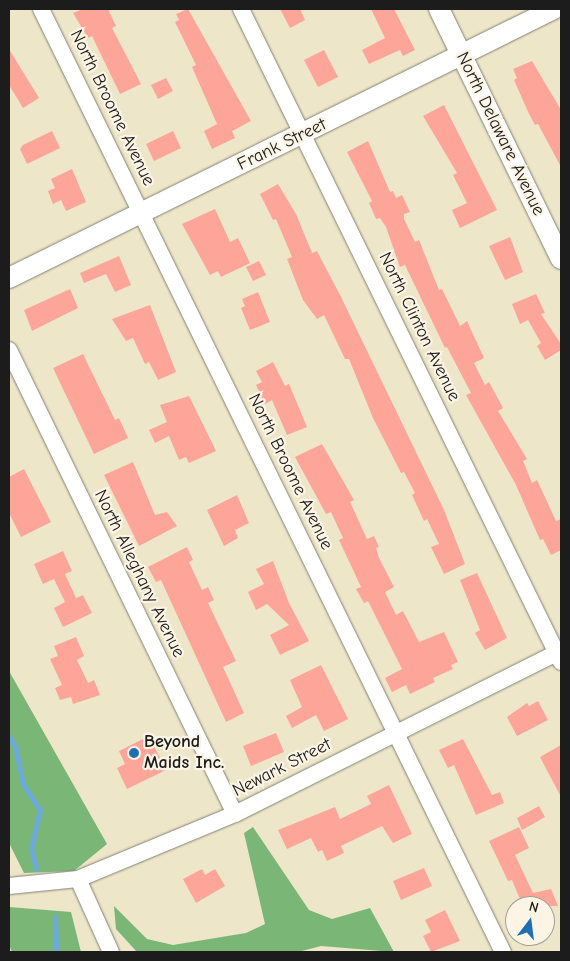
<!DOCTYPE html>
<style>
body{margin:0}
#map{position:relative;width:570px;height:961px;overflow:hidden;background:#ede6c9;font-family:"Comic Neue",sans-serif}
div>[style]{position:absolute}
[style*='--x']{left:calc(var(--x)*1px);top:calc(var(--y)*1px);width:calc(var(--w)*1px);rotate:calc(var(--a)*1deg)}
.forest>*{inset:0;background:#7ab777}
.stream>*{height:5px;margin:-2.5px;padding:0 2.5px;transform-origin:2.5px;border-radius:2.5px;background:#6caade}
.building>*{inset:0;background:#fea599}
.roads{filter:drop-shadow(0 0 1px #848172) drop-shadow(0 0 1px #848172)}
.minor>*{height:16px;margin:-8px;padding:0 8px;transform-origin:8px;border-radius:8px;background:#fff}
.tertiary>*{height:20px;margin:-10px;padding:0 10px;transform-origin:10px;border-radius:10px;background:#fff}
.dots>*{width:14px;height:14px;translate:-50% -50%;box-sizing:border-box;border:2px solid #fcf5e5;border-radius:50%}
span{translate:-50% -50%;white-space:nowrap;text-align:center;line-height:1.15;-webkit-text-stroke:4.5px #fcf5e5;paint-order:stroke}
.street-label{font-size:18px;color:#1c1c1c}
.poi-label{font-size:18px;color:#1c1c1c;font-weight:700}
.left{translate:0 -50%;text-align:left}
.frame{position:absolute;inset:0;border:10px solid #1c1c1c;pointer-events:none}
.north{position:absolute;left:505px;top:896px;width:50px;height:50px;box-sizing:border-box;background:#fcf5e5;border:1px solid #a29e95;border-radius:50%;rotate:15deg;font-size:14px;font-weight:700;line-height:20px;text-align:center;color:#1c1c1c}
.north::after{content:'';display:block;margin:auto;width:18px;height:22px;background:#1f6fb2;clip-path:polygon(50% 0,100% 100%,50% 72%,0 100%)}
</style>
<div id="map">
<div class="forest">
<div style="clip-path:polygon(9px 671px,107px 844px,74px 871px,24px 873px,9px 843px)"></div>
<div style="clip-path:polygon(253px 827px,309px 910px,332px 919px,370px 908px,394px 952px,321px 946px,298px 952px,137px 952px,116px 929px,114px 906px,147px 939px,173px 945px,246px 933px,265px 924px,244px 833px)"></div>
<div style="clip-path:polygon(9px 907px,71px 912px,81px 952px,12px 952px,9px 945px)"></div>
</div>
<div class="stream">
<div style="--x:9;--y:737;--w:11;--a:56"></div>
<div style="--x:15;--y:746;--w:39;--a:78"></div>
<div style="--x:23;--y:784;--w:31;--a:57"></div>
<div style="--x:40;--y:810;--w:39;--a:103"></div>
<div style="--x:31;--y:848;--w:21;--a:76"></div>
<div style="--x:55;--y:917;--w:35;--a:88"></div>
</div>
<div class="building">
<div style="clip-path:polygon(83px 9px,108px 9px,116px 26px,112px 28px,141px 84px,120px 94px,92px 36px,88px 38px,73px 13px)"></div>
<div style="clip-path:polygon(188px 9px,251px 121px,232px 131px,235px 138px,212px 149px,204px 131px,217px 124px,192px 67px,196px 65px,175px 22px,179px 20px,176px 14px)"></div>
<div style="clip-path:polygon(280px 9px,300px 9px,305px 20px,290px 28px)"></div>
<div style="clip-path:polygon(371px 9px,394px 9px,415px 50px,403px 56px,400px 50px,369px 64px,362px 50px,385px 38px)"></div>
<div style="clip-path:polygon(9px 49px,39px 98px,23px 108px,9px 85px)"></div>
<div style="clip-path:polygon(324px 50px,338px 77px,318px 87px,304px 60px)"></div>
<div style="clip-path:polygon(532px 61px,561px 110px,561px 167px,538px 124px,535px 125px,529px 114px,514px 80px,517px 78px,513px 69px)"></div>
<div style="clip-path:polygon(166px 78px,173px 91px,158px 99px,151px 85px)"></div>
<div style="clip-path:polygon(444px 105px,497px 210px,460px 228px,452px 210px,467px 203px,453px 175px,457px 173px,423px 116px)"></div>
<div style="clip-path:polygon(52px 131px,60px 148px,27px 164px,20px 149px,23px 145px)"></div>
<div style="clip-path:polygon(173px 131px,181px 148px,154px 161px,146px 144px)"></div>
<div style="clip-path:polygon(368px 141px,390px 192px,393px 191px,396px 198px,402px 195px,410px 212px,404px 214px,404px 219px,415px 242px,419px 240px,439px 290px,442px 289px,460px 326px,467px 321px,484px 358px,474px 363px,485px 385px,489px 382px,503px 408px,498px 411px,527px 459px,523px 461px,532px 483px,537px 480px,556px 521px,561px 519px,561px 550px,551px 555px,543px 539px,540px 540px,516px 485px,466px 395px,471px 393px,447px 347px,445px 348px,405px 265px,400px 267px,386px 227px,380px 218px,376px 219px,369px 203px,372px 201px,347px 152px)"></div>
<div style="clip-path:polygon(72px 169px,86px 202px,66px 211px,61px 200px,53px 204px,48px 191px,55px 188px,51px 179px)"></div>
<div style="clip-path:polygon(278px 184px,296px 214px,312px 253px,317px 251px,341px 297px,444px 510px,465px 564px,444px 574px,431px 547px,439px 544px,427px 519px,424px 521px,412px 495px,415px 493px,404px 472px,401px 473px,373px 418px,349px 359px,345px 359px,324px 315px,317px 319px,303px 300px,287px 259px,292px 257px,276px 219px,273px 220px,260px 194px)"></div>
<div style="clip-path:polygon(215px 209px,230px 242px,238px 238px,250px 263px,221px 277px,218px 271px,210px 275px,182px 224px)"></div>
<div style="clip-path:polygon(510px 237px,523px 272px,505px 280px,489px 246px)"></div>
<div style="clip-path:polygon(119px 256px,131px 285px,115px 292px,106px 274px,84px 283px,80px 273px)"></div>
<div style="clip-path:polygon(259px 261px,266px 275px,253px 281px,246px 267px)"></div>
<div style="clip-path:polygon(70px 289px,78px 308px,32px 331px,24px 310px)"></div>
<div style="clip-path:polygon(258px 292px,270px 322px,250px 330px,241px 308px,245px 306px,242px 299px)"></div>
<div style="clip-path:polygon(536px 294px,545px 313px,541px 314px,561px 344px,561px 350px,545px 360px,537px 346px,541px 343px,528px 320px,520px 324px,512px 304px)"></div>
<div style="clip-path:polygon(150px 305px,176px 372px,158px 380px,149px 362px,145px 364px,133px 338px,126px 341px,112px 319px)"></div>
<div style="clip-path:polygon(83px 354px,115px 420px,119px 418px,128px 438px,94px 454px,53px 368px)"></div>
<div style="clip-path:polygon(273px 362px,285px 386px,289px 384px,307px 427px,287px 435px,272px 400px,265px 404px,256px 385px,262px 382px,256px 371px)"></div>
<div style="clip-path:polygon(189px 396px,216px 451px,189px 463px,186px 457px,179px 460px,169px 436px,155px 443px,149px 430px,167px 422px,160px 405px)"></div>
<div style="clip-path:polygon(322px 444px,354px 500px,350px 502px,367px 539px,374px 536px,379px 547px,376px 548px,379px 558px,394px 587px,385px 592px,396px 615px,403px 611px,419px 642px,444px 632px,458px 662px,451px 665px,453px 669px,433px 678px,435px 682px,410px 694px,406px 685px,392px 692px,385px 678px,402px 669px,368px 601px,364px 603px,356px 589px,361px 587px,339px 540px,343px 538px,331px 512px,326px 514px,295px 457px)"></div>
<div style="clip-path:polygon(133px 462px,155px 515px,167px 512px,177px 526px,139px 546px,104px 475px)"></div>
<div style="clip-path:polygon(24px 469px,51px 522px,21px 537px,9px 513px,9px 477px)"></div>
<div style="clip-path:polygon(237px 495px,249px 523px,235px 530px,238px 538px,224px 546px,207px 510px)"></div>
<div style="clip-path:polygon(187px 547px,193px 560px,189px 562px,202px 590px,208px 587px,214px 600px,208px 603px,236px 661px,223px 667px,244px 713px,226px 722px,161px 580px,156px 582px,148px 567px)"></div>
<div style="clip-path:polygon(63px 551px,72px 571px,65px 574px,76px 598px,83px 595px,92px 613px,63px 627px,54px 608px,65px 602px,54px 579px,43px 584px,34px 564px)"></div>
<div style="clip-path:polygon(273px 561px,289px 603px,309px 641px,280px 655px,270px 635px,289px 625px,267px 604px,256px 610px,248px 592px,264px 584px,256px 569px)"></div>
<div style="clip-path:polygon(477px 573px,507px 638px,485px 650px,475px 633px,480px 630px,460px 580px)"></div>
<div style="clip-path:polygon(76px 637px,84px 656px,77px 660px,88px 683px,94px 680px,100px 695px,73px 704px,71px 697px,60px 700px,55px 688px,62px 685px,50px 659px,58px 656px,54px 646px)"></div>
<div style="clip-path:polygon(321px 665px,348px 719px,324px 731px,316px 715px,292px 728px,286px 716px,302px 707px,290px 680px)"></div>
<div style="clip-path:polygon(538px 701px,548px 720px,517px 736px,507px 717px,527px 703px,529px 706px)"></div>
<div style="clip-path:polygon(276px 733px,284px 752px,251px 766px,243px 746px)"></div>
<div style="clip-path:polygon(149px 736px,166px 770px,127px 789px,117px 768px,125px 764px,119px 751px)"></div>
<div style="clip-path:polygon(463px 739px,492px 795px,500px 792px,504px 803px,476px 815px,454px 765px,448px 768px,439px 750px)"></div>
<div style="clip-path:polygon(561px 745px,561px 797px,540px 757px)"></div>
<div style="clip-path:polygon(389px 785px,412px 834px,393px 843px,382px 826px,341px 846px,344px 853px,327px 861px,322px 850px,318px 852px,311px 838px,287px 849px,278px 830px,335px 807px,340px 819px,371px 804px,367px 796px)"></div>
<div style="clip-path:polygon(539px 806px,545px 817px,522px 830px,517px 818px)"></div>
<div style="clip-path:polygon(519px 827px,529px 848px,515px 855px,533px 893px,551px 889px,558px 906px,523px 906px,512px 880px,508px 881px,489px 841px)"></div>
<div style="clip-path:polygon(424px 868px,432px 886px,401px 900px,393px 881px)"></div>
<div style="clip-path:polygon(202px 869px,205px 875px,215px 869px,225px 886px,196px 903px,183px 879px)"></div>
<div style="clip-path:polygon(445px 910px,460px 941px,431px 952px,423px 936px,431px 932px,425px 920px)"></div>
</div>
<div class="roads">
<div class="minor">
<div style="--x:41;--y:9;--w:1050;--a:63.9"></div>
<div style="--x:241;--y:9;--w:727;--a:63.89"></div>
<div style="--x:9;--y:350;--w:516;--a:64.03"></div>
<div style="--x:78;--y:879;--w:80;--a:65.7"></div>
<div style="--x:9;--y:886;--w:69;--a:-5.8"></div>
<div style="--x:78;--y:879;--w:170;--a:-22.5"></div>
<div style="--x:235;--y:814;--w:364;--a:-26.6"></div>
</div>
<div class="tertiary">
<div style="--x:439;--y:9;--w:278;--a:64"></div>
<div style="--x:9;--y:278;--w:608;--a:-26.27"></div>
</div>
</div>
<div class="dots">
<div style="left:134px;top:753px;background:#1f6fb2"></div>
</div>
<div class="street-label">
<span style="left:112px;top:108px;rotate:64deg">North Broome Avenue</span>
<span style="left:500px;top:134px;rotate:64deg">North Delaware Avenue</span>
<span style="left:282px;top:145px;rotate:-26deg">Frank Street</span>
<span style="left:419px;top:327px;rotate:64deg">North Clinton Avenue</span>
<span style="left:290px;top:472px;rotate:64deg">North Broome Avenue</span>
<span style="left:139px;top:574px;rotate:64deg">North Alleghany Avenue</span>
<span style="left:282px;top:768px;rotate:-27deg">Newark Street</span>
</div>
<div class="poi-label">
<span class="left" style="left:144px;top:753px">Beyond<br>Maids Inc.</span>
</div>
<div class="frame"></div>
<div class="north">N</div>
</div>
